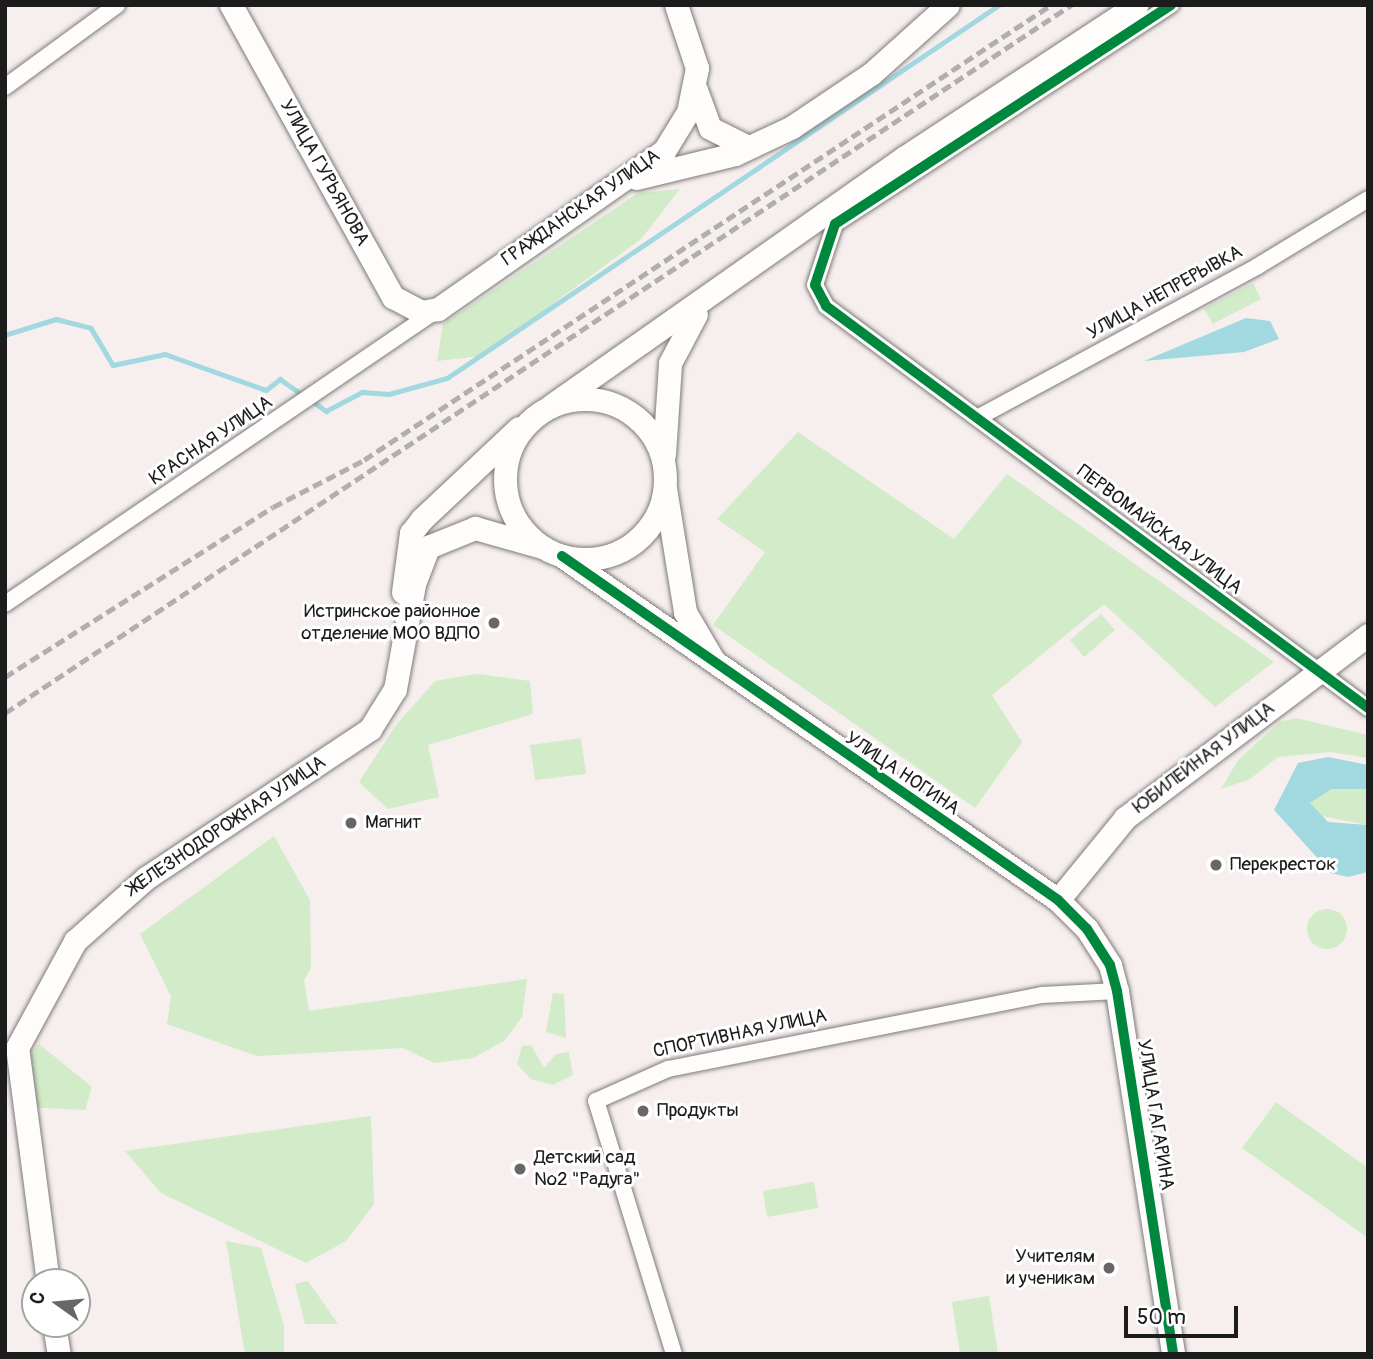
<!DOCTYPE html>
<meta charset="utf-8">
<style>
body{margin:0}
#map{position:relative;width:1373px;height:1359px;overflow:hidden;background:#f6efee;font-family:Pangolin,sans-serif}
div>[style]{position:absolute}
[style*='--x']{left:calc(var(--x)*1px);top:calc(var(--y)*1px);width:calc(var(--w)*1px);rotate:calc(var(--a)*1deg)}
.green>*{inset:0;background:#d2ebc8}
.round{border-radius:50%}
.water>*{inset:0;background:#a2d8df}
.stream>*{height:4.5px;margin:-2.25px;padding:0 2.25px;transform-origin:2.25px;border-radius:2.25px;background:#a2d8df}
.roads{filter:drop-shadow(0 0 2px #7e7b7a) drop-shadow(0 0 2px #7e7b7a)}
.street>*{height:16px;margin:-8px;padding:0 8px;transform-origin:8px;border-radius:8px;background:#fefdfc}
.secondary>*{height:23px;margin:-11.5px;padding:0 11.5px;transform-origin:11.5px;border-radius:11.5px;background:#fefdfc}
.secondary>.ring{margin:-11.5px;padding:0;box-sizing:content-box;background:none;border:23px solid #fefdfc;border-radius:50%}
.rail>*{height:4.5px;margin-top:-2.25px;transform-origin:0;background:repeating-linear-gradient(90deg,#b0afaf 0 10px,transparent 0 15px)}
.cycleway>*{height:10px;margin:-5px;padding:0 5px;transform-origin:5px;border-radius:5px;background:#00873e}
.dots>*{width:19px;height:19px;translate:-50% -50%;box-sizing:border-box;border:4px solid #fff;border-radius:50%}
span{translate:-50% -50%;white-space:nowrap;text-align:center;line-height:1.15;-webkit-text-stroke:6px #fff;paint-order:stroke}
.street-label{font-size:19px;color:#1c1c1c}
.poi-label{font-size:19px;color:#1c1c1c}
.right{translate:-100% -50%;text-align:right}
.left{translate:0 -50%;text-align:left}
.frame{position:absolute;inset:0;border:7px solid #1c1c1c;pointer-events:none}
.north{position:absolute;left:21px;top:1268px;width:70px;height:70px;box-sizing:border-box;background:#fff;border:2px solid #a4a4a4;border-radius:50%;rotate:285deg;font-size:19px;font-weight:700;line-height:28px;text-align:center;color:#1c1c1c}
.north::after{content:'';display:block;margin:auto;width:24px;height:32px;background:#686666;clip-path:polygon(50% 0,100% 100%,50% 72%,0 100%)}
.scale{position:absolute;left:1124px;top:1306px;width:114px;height:32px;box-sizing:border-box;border:4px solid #1c1c1c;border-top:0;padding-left:9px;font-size:21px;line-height:24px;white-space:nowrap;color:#1c1c1c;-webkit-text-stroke:5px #fff;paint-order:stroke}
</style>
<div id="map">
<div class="green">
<div style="clip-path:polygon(680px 189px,641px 239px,482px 356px,437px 361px,443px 324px,638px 193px)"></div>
<div style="clip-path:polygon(1253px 283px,1261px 299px,1213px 324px,1204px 309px)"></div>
<div style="clip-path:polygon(798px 432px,954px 539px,1007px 474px,1274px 662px,1215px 707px,1104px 604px,992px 695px,1022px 742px,975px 808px,713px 625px,765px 552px,717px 519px)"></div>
<div style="clip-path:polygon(1101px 614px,1115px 630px,1084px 657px,1070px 640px)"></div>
<div style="clip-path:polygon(477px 674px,530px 681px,533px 714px,428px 745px,439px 797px,388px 809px,359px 782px,396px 725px,435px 681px)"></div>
<div style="clip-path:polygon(1296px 718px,1368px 735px,1368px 758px,1330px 752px,1278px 757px,1250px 779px,1221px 789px,1238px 760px,1280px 722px)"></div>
<div style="clip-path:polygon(581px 738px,586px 774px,535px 780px,530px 745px)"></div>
<div style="clip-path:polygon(1331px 789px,1368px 789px,1368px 825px,1316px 815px,1310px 803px,1316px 793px)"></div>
<div style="clip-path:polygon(274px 836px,310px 900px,311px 968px,304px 980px,309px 1011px,527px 979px,522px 1017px,504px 1041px,473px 1058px,434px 1063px,403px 1048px,257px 1056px,167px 1024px,171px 996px,140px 934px)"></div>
<div class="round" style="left:1307px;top:909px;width:40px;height:40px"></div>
<div style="clip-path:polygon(553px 993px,564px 994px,566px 1038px,546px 1032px)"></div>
<div style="clip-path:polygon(39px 1044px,92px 1087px,85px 1110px,25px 1107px,29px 1056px)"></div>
<div style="clip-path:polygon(531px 1045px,544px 1068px,556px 1054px,569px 1052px,573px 1075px,553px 1085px,531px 1079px,517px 1064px,522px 1046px)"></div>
<div style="clip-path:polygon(1276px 1102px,1368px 1168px,1368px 1238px,1242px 1148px)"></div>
<div style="clip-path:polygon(371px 1116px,374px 1204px,346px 1241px,306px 1263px,161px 1193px,125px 1151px)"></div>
<div style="clip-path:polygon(814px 1182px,818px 1208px,767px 1217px,763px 1191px)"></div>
<div style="clip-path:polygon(226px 1241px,261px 1248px,284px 1326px,284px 1354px,245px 1354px)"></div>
<div style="clip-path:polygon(308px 1281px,338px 1324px,305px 1324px,295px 1284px)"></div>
<div style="clip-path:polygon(989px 1296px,998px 1354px,960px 1354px,952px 1302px)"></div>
</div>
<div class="water">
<div style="clip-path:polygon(1246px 318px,1270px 321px,1279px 339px,1244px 352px,1144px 361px)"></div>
<div style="clip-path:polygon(1328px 757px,1368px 765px,1368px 789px,1331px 789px,1310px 803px,1328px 822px,1368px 825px,1368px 872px,1348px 877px,1331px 873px,1274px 810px,1298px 763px)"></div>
</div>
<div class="stream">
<div style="--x:5;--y:335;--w:53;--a:-17.4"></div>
<div style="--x:56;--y:319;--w:36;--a:14"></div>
<div style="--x:91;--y:328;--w:43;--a:59.3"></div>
<div style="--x:113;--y:365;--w:53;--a:-11.9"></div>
<div style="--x:165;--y:354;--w:107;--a:19.6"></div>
<div style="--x:266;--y:390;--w:18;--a:-38"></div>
<div style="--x:280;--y:379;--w:28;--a:35"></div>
<div style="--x:311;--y:400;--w:19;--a:36"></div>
<div style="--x:326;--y:411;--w:41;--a:-27.8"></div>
<div style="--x:362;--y:392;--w:27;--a:4"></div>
<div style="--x:389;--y:394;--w:60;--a:-15.4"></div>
<div style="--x:447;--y:378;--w:666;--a:-34.05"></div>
</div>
<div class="roads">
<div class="street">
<div style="--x:1171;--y:5;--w:401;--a:146.9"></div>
<div style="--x:835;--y:224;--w:64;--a:108.2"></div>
<div style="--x:815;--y:285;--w:24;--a:62"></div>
<div style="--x:826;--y:306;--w:675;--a:36.56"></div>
<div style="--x:5;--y:87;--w:139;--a:-36.2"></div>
<div style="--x:979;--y:417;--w:317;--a:-28.4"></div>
<div style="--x:1258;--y:266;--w:129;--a:-31.3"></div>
<div style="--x:5;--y:604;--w:523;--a:-34.24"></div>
<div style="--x:674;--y:1354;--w:265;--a:-107.1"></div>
<div style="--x:596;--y:1101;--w:79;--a:-24"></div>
<div style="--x:668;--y:1069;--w:381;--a:-11.2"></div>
<div style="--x:1042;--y:995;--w:75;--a:-3.1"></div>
</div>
<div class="secondary">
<div style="--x:231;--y:5;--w:334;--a:61"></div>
<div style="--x:393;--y:297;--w:32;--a:28"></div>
<div style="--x:421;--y:312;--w:17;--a:-10"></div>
<div style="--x:438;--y:309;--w:276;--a:-35"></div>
<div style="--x:664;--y:151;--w:46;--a:-58.4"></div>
<div style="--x:688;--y:112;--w:45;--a:-78.4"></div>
<div style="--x:697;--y:68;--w:66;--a:-108.4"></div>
<div style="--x:696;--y:90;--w:40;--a:69.8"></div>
<div style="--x:710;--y:128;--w:42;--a:26.6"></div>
<div style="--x:636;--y:178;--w:102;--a:-13.6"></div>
<div style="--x:735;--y:154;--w:63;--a:-25.3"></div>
<div style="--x:792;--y:127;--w:95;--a:-33.9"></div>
<div style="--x:871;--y:74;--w:103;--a:-41.9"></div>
<div class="ring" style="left:505px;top:399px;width:137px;height:137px"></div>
<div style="--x:552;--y:405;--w:431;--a:-35.1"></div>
<div style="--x:905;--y:157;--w:277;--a:-33.3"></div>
<div style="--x:664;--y:454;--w:91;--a:-86.2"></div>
<div style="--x:670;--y:363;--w:55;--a:-62"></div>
<div style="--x:665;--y:488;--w:126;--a:80.8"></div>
<div style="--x:685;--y:612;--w:53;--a:59.6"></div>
<div style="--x:562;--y:556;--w:604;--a:34.74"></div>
<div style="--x:1058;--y:900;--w:41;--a:45"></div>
<div style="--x:1087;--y:929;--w:43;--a:57.4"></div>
<div style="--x:1110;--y:965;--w:27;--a:75"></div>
<div style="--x:1117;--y:991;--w:367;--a:81.2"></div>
<div style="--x:403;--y:592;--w:60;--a:-82.3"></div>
<div style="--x:411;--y:533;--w:18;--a:-52"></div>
<div style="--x:422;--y:519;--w:133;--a:-43.2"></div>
<div style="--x:1058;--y:900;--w:106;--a:-50.7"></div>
<div style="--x:1125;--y:818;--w:304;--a:-37"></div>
<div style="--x:48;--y:1282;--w:236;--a:-97.5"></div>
<div style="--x:17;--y:1048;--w:122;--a:-61.5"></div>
<div style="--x:75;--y:941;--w:95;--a:-41.6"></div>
<div style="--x:146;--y:878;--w:269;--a:-33.6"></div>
<div style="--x:370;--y:729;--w:47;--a:-58"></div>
<div style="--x:395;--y:689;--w:107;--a:-79.7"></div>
<div style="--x:414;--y:584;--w:40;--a:-69"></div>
<div style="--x:428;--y:547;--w:51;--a:-22"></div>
<div style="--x:475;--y:528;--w:70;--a:15.8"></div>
<div style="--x:54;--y:1324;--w:30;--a:81"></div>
</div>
</div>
<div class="rail">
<div style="--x:5;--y:677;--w:317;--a:-32.4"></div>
<div style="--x:273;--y:507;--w:102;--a:-27.3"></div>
<div style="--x:364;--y:460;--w:824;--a:-33.52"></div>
<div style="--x:5;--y:713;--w:1280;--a:-33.59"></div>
</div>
<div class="cycleway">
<div style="--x:1171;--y:5;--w:401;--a:146.9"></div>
<div style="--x:835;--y:224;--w:64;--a:108.2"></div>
<div style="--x:815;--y:285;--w:24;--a:62"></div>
<div style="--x:826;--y:306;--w:675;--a:36.56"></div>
<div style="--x:562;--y:556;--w:604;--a:34.74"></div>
<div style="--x:1058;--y:900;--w:41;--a:45"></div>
<div style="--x:1087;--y:929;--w:43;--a:57.4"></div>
<div style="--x:1110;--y:965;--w:27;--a:75"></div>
<div style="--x:1117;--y:991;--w:367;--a:81.2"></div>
</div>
<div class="dots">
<div style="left:494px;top:623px;background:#686666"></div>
<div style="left:351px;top:823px;background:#686666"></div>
<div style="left:1216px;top:865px;background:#686666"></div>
<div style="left:643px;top:1111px;background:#686666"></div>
<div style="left:520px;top:1169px;background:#686666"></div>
<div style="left:1109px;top:1268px;background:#686666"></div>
</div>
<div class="street-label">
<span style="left:324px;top:173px;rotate:61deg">УЛИЦА ГУРЬЯНОВА</span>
<span style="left:581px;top:208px;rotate:-35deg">ГРАЖДАНСКАЯ УЛИЦА</span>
<span style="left:1165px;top:293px;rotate:-29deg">УЛИЦА НЕПРЕРЫВКА</span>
<span style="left:211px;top:441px;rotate:-34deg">КРАСНАЯ УЛИЦА</span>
<span style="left:1159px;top:530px;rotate:37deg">ПЕРВОМАЙСКАЯ УЛИЦА</span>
<span style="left:1204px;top:758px;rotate:-37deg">ЮБИЛЕЙНАЯ УЛИЦА</span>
<span style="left:902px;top:774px;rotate:34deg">УЛИЦА НОГИНА</span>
<span style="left:227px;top:826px;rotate:-34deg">ЖЕЛЕЗНОДОРОЖНАЯ УЛИЦА</span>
<span style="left:740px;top:1034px;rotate:-12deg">СПОРТИВНАЯ УЛИЦА</span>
<span style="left:1155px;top:1115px;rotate:81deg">УЛИЦА ГАГАРИНА</span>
</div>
<div class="poi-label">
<span class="right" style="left:480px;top:623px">Истринское районное<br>отделение МОО ВДПО</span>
<span class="left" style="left:365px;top:823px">Магнит</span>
<span class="left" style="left:1230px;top:865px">Перекресток</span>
<span class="left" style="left:657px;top:1111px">Продукты</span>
<span class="left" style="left:534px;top:1169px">Детский сад<br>№2 "Радуга"</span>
<span class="right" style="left:1095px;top:1268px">Учителям<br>и ученикам</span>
</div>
<div class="frame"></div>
<div class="north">С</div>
<div class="scale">50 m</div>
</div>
